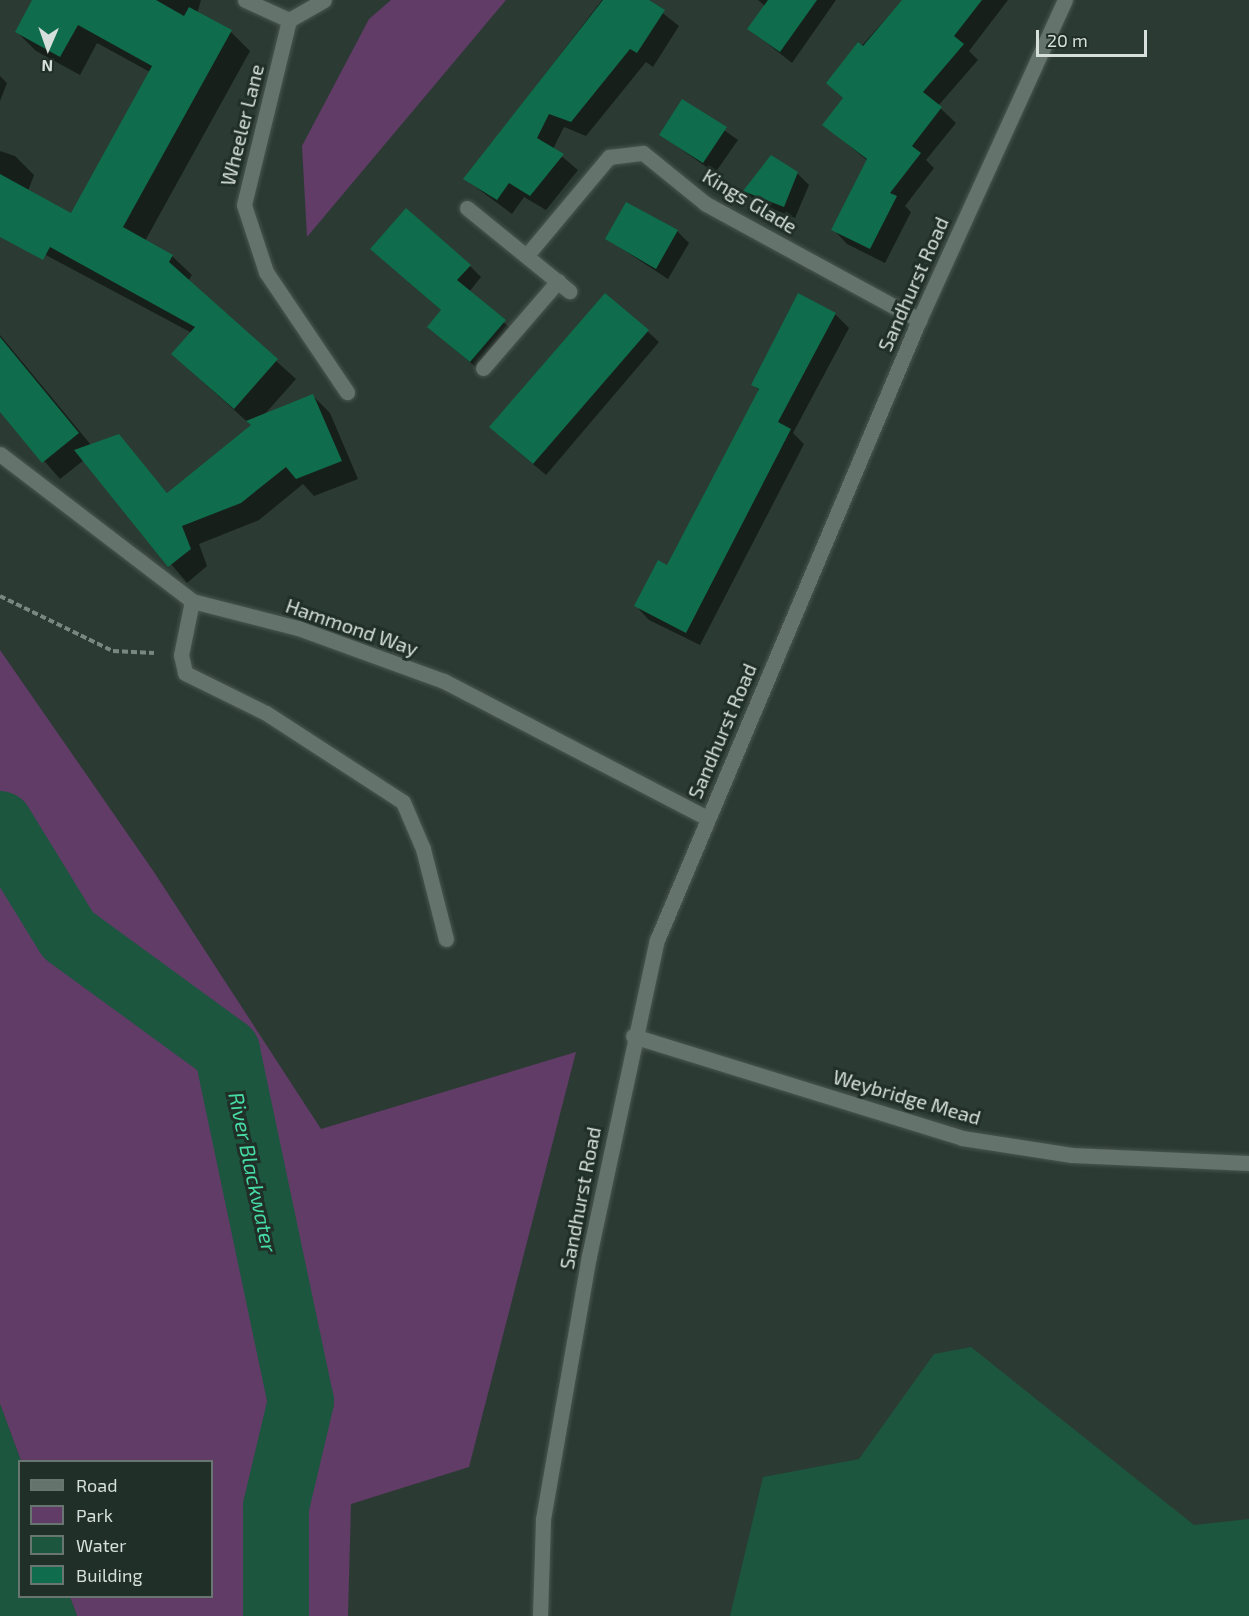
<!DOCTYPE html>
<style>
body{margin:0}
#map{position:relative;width:1249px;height:1616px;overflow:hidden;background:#2b3a33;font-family:"Exo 2",sans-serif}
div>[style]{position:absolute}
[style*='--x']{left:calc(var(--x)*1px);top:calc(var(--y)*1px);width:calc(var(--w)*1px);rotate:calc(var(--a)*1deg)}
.green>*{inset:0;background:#603c66}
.water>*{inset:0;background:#1c563f}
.shadow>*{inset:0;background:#0007}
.river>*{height:66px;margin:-33px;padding:0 33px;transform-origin:33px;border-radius:33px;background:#1c563f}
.building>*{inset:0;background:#0f6c4c}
.path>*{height:4px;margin-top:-2px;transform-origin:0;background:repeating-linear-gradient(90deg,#7a8681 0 6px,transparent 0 9px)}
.roads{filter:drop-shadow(0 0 2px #4a5650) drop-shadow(0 0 2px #4a5650)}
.service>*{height:15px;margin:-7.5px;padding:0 7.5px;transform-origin:7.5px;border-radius:7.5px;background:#64746c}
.minor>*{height:15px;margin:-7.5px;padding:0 7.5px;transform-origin:7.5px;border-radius:7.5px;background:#64746c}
.tertiary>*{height:15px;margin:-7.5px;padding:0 7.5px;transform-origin:7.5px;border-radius:7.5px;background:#64746c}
span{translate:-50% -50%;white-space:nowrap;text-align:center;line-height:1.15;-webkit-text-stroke:6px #212f29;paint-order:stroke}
.street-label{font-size:20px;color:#d6dfdb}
.water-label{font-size:21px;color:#46dca4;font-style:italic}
.legend{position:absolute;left:18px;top:1460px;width:195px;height:138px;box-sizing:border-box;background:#212f29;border:2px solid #697570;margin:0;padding:8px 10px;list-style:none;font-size:18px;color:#d6dfdb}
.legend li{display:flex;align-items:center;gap:12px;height:30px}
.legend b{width:30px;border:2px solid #697570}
.north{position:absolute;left:18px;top:18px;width:60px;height:60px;-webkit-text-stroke:4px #212f29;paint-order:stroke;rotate:182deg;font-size:16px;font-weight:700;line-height:24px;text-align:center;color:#d6dfdb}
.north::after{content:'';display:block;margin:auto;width:21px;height:27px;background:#d6dfdb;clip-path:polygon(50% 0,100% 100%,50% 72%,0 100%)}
.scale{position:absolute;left:1036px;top:30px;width:111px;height:27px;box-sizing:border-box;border:3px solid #d6dfdb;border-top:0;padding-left:8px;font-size:18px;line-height:21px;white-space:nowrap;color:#d6dfdb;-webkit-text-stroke:4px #212f29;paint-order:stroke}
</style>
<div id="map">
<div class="green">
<div style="clip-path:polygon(391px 0,506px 0,307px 237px,302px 146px,369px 19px)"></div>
<div style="clip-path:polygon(0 650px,154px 872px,321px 1129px,576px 1052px,469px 1467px,351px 1504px,348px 1616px,77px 1616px,70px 1597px,212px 1596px,212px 1462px,21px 1461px,0 1404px)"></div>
</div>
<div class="water">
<div style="clip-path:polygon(971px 1347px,1194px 1525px,1249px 1519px,1249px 1616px,730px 1616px,763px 1477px,859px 1459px,934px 1354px)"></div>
<div style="clip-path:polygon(0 1404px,21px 1461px,20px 1596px,70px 1597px,77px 1616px,0 1616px)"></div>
</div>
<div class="shadow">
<div style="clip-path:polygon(34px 0,201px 0,197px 14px,231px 32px,250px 51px,145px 241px,172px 256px,192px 275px,188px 281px,296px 379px,264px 415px,313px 396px,330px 413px,358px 479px,314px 496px,303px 484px,259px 520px,199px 544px,207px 566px,187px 583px,84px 460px,60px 479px,0 410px,0 335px,91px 445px,118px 436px,168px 494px,252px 426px,193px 373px,192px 333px,29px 246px,0 220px,0 151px,15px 156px,34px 175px,28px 191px,72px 215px,150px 72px,97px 43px,80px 75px,36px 51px,17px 32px)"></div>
<div style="clip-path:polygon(602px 0,646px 0,679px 26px,653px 67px,646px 62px,586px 136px,564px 127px,553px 149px,578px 170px,546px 210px,524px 197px,512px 214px,465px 179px)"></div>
<div style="clip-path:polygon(758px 0,836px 0,792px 63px,749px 29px,765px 6px)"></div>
<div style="clip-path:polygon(903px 0,1008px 0,969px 51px,978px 60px,938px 106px,956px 123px,926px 160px,934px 168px,905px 206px,911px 212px,885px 263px,847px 244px,833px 229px,868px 161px,824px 125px,844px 99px,828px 83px)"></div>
<div style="clip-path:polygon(0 76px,7px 83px,0 101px)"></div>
<div style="clip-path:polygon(683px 101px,738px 140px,715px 173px,661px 135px)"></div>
<div style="clip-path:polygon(797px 173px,809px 185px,795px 218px,756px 202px,745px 191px)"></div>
<div style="clip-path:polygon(677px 231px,689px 243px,668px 279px,607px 239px)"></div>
<div style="clip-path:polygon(372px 249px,470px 266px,481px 277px,469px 292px,516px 333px,483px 373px,441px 338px,442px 311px)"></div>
<div style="clip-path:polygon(835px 314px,849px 328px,793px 433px,804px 444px,700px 645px,649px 620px,636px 606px,667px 567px,760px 391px,753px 385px)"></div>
<div style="clip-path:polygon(647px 331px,659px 342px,546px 475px,502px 438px)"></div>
</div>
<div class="river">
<div style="--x:0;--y:824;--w:130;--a:58.5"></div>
<div style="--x:68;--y:935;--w:197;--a:36.1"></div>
<div style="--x:227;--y:1051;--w:358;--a:78.1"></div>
<div style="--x:301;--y:1401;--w:109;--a:103.3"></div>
<div style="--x:276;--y:1507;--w:109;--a:90"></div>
</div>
<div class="building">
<div style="clip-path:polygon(32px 0,156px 0,184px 16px,189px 7px,232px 30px,123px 227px,173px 255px,169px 262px,278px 359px,234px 409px,171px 354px,195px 327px,50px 247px,43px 260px,0 237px,0 174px,71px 213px,152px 66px,78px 25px,60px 57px,15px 32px)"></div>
<div style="clip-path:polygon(603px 0,649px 0,665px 10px,637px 53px,630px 49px,571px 122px,549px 114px,537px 138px,564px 154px,530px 196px,509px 183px,497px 200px,463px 179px)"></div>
<div style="clip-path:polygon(768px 0,817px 0,780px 52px,747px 29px)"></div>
<div style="clip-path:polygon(902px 0,982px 0,954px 36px,964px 44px,923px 92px,942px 107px,912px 146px,921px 153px,890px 193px,897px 196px,870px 249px,831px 230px,867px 159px,822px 125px,843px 98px,826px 83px,858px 42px,863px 46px)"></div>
<div style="clip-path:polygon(682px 99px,727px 127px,703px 163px,659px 135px)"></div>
<div style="clip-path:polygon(771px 155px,798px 172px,784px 207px,743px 191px)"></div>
<div style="clip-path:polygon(626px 202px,678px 230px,656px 269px,605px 239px)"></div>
<div style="clip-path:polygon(406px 208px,471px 265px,457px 280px,506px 320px,470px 362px,427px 327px,441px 310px,370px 249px)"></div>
<div style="clip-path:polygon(605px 293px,649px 330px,533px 464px,489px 427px)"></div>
<div style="clip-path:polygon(798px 293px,836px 313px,778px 422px,791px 429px,686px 633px,634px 606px,658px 560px,667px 565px,759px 389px,751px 385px)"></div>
<div style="clip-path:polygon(0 337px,79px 433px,42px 463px,0 412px)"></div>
<div style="clip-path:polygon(313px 394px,342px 461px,296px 479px,286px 467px,241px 503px,182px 526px,191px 549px,168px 567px,74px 450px,119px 434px,167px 493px,251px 425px,246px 421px)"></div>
</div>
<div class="path">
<div style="--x:0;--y:596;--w:126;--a:26"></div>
<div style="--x:113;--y:651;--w:41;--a:2.8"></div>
</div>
<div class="roads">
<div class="service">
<div style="--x:483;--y:368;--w:115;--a:-49.2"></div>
<div style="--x:192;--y:601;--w:55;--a:101.5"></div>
<div style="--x:181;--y:655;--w:18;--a:77"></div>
<div style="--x:185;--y:673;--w:90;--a:26.3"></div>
<div style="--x:266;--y:713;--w:163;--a:33"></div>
<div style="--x:403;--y:802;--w:51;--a:66.9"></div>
<div style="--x:423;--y:849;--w:93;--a:75.7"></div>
</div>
<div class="minor">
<div style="--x:245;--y:0;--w:48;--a:24.4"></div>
<div style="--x:289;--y:20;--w:40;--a:-29.7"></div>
<div style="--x:289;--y:20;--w:190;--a:103.7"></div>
<div style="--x:244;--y:205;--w:71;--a:71.8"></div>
<div style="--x:266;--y:272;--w:145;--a:56"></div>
<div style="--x:467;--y:208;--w:132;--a:39.1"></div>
<div style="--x:527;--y:255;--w:128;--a:-50.1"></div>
<div style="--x:609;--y:157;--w:34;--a:-7"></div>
<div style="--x:643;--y:153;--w:81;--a:39"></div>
<div style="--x:706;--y:204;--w:243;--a:28.6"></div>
<div style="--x:0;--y:454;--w:242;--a:37.4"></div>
<div style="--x:192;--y:601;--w:109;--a:14.3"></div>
<div style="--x:298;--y:628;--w:155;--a:20"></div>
<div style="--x:444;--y:681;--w:297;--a:27.5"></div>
<div style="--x:633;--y:1036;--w:344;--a:17.2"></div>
<div style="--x:962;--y:1138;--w:111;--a:8.8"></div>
<div style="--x:1072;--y:1155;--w:177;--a:2.6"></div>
</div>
<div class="tertiary">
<div style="--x:540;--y:1616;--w:97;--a:-88.2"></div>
<div style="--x:543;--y:1519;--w:267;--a:-80.1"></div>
<div style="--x:589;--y:1256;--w:323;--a:-77.9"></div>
<div style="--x:657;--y:940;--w:673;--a:-67.09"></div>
<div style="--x:919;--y:320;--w:352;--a:-65.5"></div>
</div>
</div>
<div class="street-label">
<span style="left:242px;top:125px;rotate:-76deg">Wheeler Lane</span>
<span style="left:750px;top:201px;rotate:31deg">Kings Glade</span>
<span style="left:913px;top:284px;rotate:-66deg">Sandhurst Road</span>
<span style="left:352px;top:627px;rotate:19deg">Hammond Way</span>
<span style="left:722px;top:731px;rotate:-67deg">Sandhurst Road</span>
<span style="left:907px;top:1097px;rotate:16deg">Weybridge Mead</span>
<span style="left:580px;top:1198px;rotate:-79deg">Sandhurst Road</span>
</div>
<div class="water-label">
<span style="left:253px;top:1172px;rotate:78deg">River Blackwater</span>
</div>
<ul class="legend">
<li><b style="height:8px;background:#64746c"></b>Road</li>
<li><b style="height:16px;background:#603c66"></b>Park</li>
<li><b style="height:16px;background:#1c563f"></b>Water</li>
<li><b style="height:16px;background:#0f6c4c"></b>Building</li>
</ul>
<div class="north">N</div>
<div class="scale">20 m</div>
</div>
